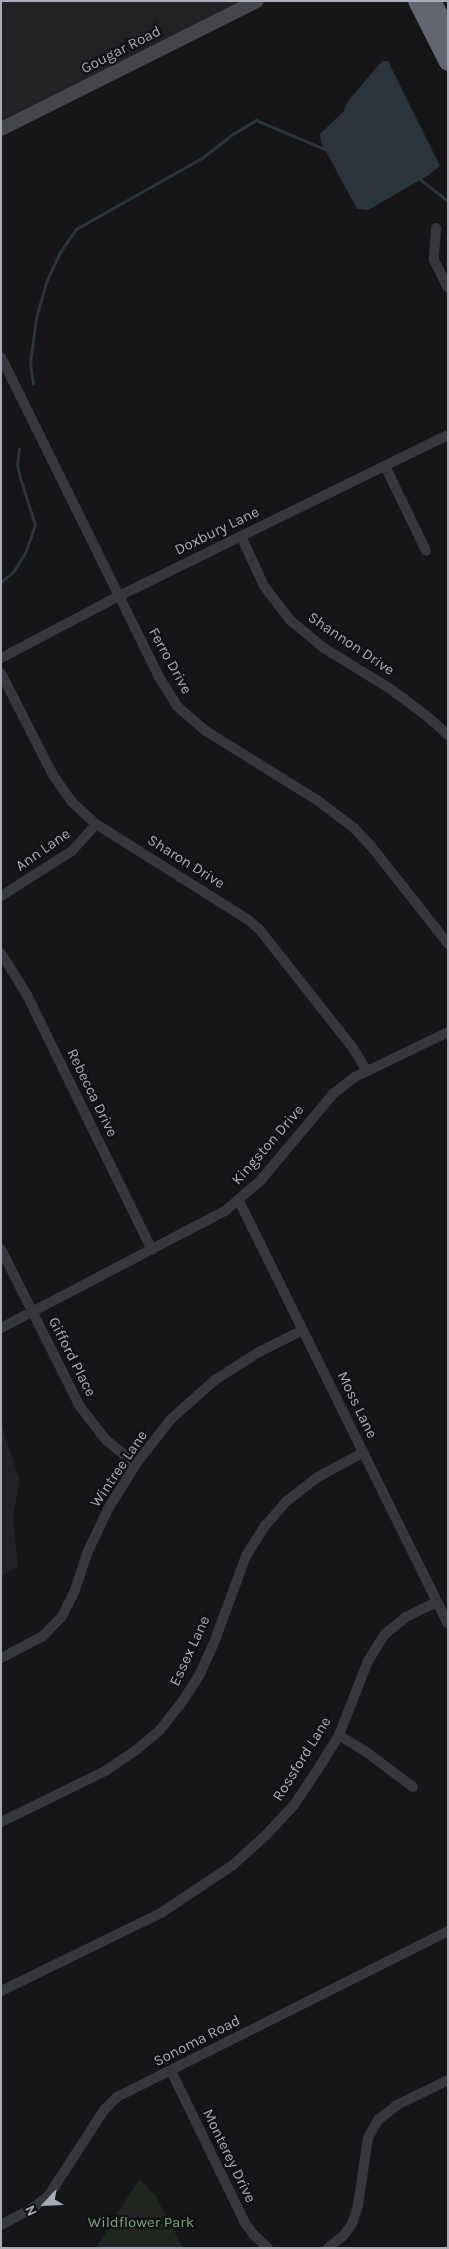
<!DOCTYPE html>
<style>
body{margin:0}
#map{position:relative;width:449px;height:2249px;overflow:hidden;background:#161618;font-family:Karla,sans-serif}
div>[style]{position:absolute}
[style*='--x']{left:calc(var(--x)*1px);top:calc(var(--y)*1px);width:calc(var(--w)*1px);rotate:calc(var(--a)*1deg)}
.built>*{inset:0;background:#222225}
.green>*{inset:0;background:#1e261f}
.water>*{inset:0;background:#2c353c}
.stream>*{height:2.5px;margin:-1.25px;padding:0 1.25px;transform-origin:1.25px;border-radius:1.25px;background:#2c353c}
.street>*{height:10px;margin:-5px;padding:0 5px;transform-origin:5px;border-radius:5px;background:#37383d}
.secondary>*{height:14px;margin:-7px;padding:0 7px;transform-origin:7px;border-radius:7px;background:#45474d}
.highway>*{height:18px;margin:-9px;padding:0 9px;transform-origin:9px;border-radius:9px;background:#63666e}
span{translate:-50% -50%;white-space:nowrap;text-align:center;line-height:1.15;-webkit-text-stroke:4.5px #111113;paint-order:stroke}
.street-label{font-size:15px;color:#a8adb8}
.park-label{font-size:15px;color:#7fa381}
.frame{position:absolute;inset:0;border:2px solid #a8adb8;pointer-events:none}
.north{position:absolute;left:20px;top:2179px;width:50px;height:50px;-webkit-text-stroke:4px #111113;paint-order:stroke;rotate:245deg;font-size:14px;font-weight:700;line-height:20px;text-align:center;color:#a8adb8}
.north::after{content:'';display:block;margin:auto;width:18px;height:22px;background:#a8adb8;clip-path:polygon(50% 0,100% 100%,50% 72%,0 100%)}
</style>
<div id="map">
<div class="built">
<div style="clip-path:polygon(1px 1px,242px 1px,1px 121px)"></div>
<div style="clip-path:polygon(1px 1423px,20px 1480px,13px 1516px,18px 1567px,1px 1576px)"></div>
</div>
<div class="green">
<div style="clip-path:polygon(139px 2179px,155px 2195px,183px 2248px,96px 2248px)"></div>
</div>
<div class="water">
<div style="clip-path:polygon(382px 61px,388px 61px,440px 166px,427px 176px,382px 202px,368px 210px,357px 209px,321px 142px,320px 134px,344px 111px,348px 101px)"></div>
</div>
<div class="stream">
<div style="--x:420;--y:179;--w:36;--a:38"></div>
<div style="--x:33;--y:384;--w:21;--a:-98"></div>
<div style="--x:30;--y:363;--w:45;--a:-82.4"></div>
<div style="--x:36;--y:318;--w:40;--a:-74"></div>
<div style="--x:47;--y:280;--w:29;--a:-65"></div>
<div style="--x:59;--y:254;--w:30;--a:-56"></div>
<div style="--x:76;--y:229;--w:145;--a:-29.4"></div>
<div style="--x:202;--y:158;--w:39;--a:-38"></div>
<div style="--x:233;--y:134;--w:27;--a:-31"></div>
<div style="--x:256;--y:120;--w:77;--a:22.9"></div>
<div style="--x:1;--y:582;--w:17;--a:-40"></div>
<div style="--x:14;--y:571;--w:23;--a:-59"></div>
<div style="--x:26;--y:551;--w:28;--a:-71"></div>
<div style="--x:35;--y:525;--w:49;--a:-107.7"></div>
<div style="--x:20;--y:478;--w:13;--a:-103"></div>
<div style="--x:17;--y:465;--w:16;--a:-83"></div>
</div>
<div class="street">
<div style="--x:436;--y:228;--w:32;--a:94"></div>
<div style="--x:434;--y:260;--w:31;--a:63"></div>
<div style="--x:1;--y:357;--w:357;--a:63.7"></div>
<div style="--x:159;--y:677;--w:34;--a:58"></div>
<div style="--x:177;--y:706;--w:38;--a:41"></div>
<div style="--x:206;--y:731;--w:131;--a:31.9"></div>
<div style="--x:317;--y:800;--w:46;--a:37.1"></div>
<div style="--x:354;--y:828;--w:25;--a:47"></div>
<div style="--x:371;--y:846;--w:125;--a:51.8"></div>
<div style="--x:385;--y:466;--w:94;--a:64.2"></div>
<div style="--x:241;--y:536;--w:55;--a:65.3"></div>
<div style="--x:264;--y:586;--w:43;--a:52.6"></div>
<div style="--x:290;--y:620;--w:44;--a:39.5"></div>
<div style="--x:324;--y:648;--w:80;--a:31.7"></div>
<div style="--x:392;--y:690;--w:45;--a:36.9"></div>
<div style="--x:428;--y:717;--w:27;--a:42"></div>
<div style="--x:1;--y:658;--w:133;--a:-27.7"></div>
<div style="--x:119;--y:596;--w:366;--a:-26.1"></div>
<div style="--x:1;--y:673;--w:114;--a:63"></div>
<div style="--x:53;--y:775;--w:32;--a:55"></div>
<div style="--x:71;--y:801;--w:34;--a:43"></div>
<div style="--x:96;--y:824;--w:178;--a:32.2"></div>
<div style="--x:247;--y:919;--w:16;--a:40"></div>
<div style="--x:259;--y:929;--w:152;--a:51.7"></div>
<div style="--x:353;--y:1048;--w:27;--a:59"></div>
<div style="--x:1;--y:896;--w:84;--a:-32.4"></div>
<div style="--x:72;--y:851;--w:36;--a:-48"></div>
<div style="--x:1;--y:953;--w:49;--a:58.2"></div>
<div style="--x:27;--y:995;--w:284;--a:63.9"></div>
<div style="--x:239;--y:1201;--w:471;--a:63.7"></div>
<div style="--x:1;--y:1249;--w:174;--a:63.4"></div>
<div style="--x:79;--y:1405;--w:44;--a:52.4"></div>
<div style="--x:106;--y:1440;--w:38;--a:39"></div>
<div style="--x:1;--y:1328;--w:253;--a:-27.6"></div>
<div style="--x:225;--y:1211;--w:46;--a:-40.6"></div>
<div style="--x:260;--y:1181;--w:114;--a:-50"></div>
<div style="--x:333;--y:1094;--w:28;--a:-38"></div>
<div style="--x:355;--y:1077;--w:103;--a:-25.8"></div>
<div style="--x:1;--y:1658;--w:47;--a:-27.6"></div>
<div style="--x:43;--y:1636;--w:28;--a:-46"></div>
<div style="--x:62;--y:1616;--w:29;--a:-63"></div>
<div style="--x:75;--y:1590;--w:41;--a:-71.6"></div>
<div style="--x:88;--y:1551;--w:47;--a:-64.5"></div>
<div style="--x:108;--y:1509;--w:53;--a:-58.1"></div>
<div style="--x:136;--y:1464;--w:57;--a:-52.1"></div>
<div style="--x:171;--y:1419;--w:59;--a:-41.6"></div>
<div style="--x:215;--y:1380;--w:52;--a:-32.5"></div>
<div style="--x:259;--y:1352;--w:49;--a:-26.6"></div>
<div style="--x:339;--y:1735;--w:31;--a:32"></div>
<div style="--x:365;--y:1751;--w:60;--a:36.9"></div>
<div style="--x:1;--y:1822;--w:116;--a:-26.1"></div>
<div style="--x:105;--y:1771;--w:36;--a:-34"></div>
<div style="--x:135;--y:1751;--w:33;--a:-40"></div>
<div style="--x:160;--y:1730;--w:36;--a:-52"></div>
<div style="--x:182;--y:1702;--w:33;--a:-57"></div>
<div style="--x:200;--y:1674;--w:37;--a:-66"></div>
<div style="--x:215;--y:1640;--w:90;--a:-69.7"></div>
<div style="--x:246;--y:1556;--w:36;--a:-58"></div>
<div style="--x:265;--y:1526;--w:33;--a:-49"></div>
<div style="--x:287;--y:1501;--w:39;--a:-38"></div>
<div style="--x:318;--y:1477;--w:52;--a:-28.5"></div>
<div style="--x:1;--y:1991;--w:178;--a:-26"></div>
<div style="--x:161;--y:1913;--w:87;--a:-33.7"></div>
<div style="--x:233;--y:1865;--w:45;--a:-42.3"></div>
<div style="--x:266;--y:1835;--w:41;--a:-47"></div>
<div style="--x:294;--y:1805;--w:43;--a:-56.3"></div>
<div style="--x:318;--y:1769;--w:40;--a:-58"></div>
<div style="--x:339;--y:1735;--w:79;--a:-68.6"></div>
<div style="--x:368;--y:1661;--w:32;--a:-58"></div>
<div style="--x:385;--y:1634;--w:27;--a:-39"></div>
<div style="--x:406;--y:1617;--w:34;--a:-26"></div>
<div style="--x:171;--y:2071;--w:169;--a:64"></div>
<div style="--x:245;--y:2223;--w:15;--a:53"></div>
<div style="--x:254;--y:2235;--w:19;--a:43"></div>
<div style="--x:1;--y:2225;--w:36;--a:-28"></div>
<div style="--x:33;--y:2208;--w:21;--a:-39"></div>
<div style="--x:49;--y:2195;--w:101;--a:-57.1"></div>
<div style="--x:104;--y:2110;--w:18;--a:-45"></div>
<div style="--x:117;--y:2097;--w:370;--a:-26.6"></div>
<div style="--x:328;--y:2248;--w:19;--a:-39"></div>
<div style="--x:343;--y:2236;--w:15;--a:-53"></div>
<div style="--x:352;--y:2224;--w:20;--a:-72"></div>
<div style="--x:358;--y:2205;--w:68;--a:-81.5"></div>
<div style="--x:368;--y:2138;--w:21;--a:-61"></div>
<div style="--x:378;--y:2120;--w:24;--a:-38"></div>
<div style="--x:397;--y:2105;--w:57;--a:-26.1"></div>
</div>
<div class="secondary">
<div style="--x:1;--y:129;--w:286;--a:-26.6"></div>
</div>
<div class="highway">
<div style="--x:417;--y:1;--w:68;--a:63.1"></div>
<div style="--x:432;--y:1;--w:36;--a:63"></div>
</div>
<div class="street-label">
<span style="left:121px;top:50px;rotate:-27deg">Gougar Road</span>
<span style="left:217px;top:531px;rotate:-26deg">Doxbury Lane</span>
<span style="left:351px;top:644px;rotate:34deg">Shannon Drive</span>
<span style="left:170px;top:661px;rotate:61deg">Ferro Drive</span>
<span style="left:43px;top:850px;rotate:-35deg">Ann Lane</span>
<span style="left:186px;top:862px;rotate:32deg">Sharon Drive</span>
<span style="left:92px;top:1093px;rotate:64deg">Rebecca Drive</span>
<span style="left:268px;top:1145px;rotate:-49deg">Kingston Drive</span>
<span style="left:72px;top:1357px;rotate:63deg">Gifford Place</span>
<span style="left:357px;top:1405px;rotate:64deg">Moss Lane</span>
<span style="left:119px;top:1469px;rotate:-56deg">Wintree Lane</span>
<span style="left:190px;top:1651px;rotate:-65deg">Essex Lane</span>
<span style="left:302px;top:1759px;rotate:-58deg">Rossford Lane</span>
<span style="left:197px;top:2041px;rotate:-27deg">Sonoma Road</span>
<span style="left:229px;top:2156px;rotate:64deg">Monterey Drive</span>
</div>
<div class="park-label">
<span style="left:141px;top:2223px">Wildflower Park</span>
</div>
<div class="frame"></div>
<div class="north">N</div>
</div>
